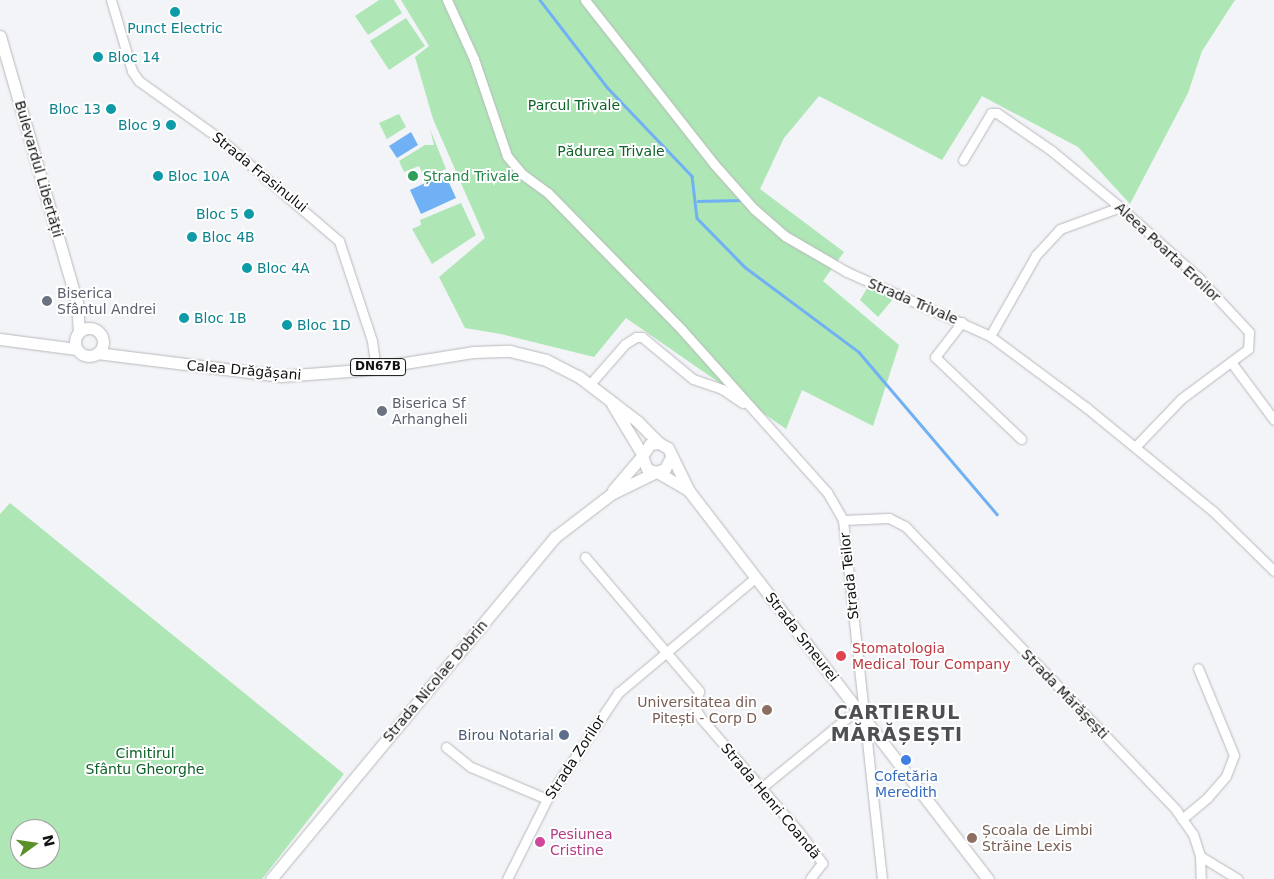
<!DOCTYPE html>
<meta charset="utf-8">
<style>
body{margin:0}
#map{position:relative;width:1274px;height:879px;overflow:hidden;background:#f2f4f7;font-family:"DejaVu Sans",sans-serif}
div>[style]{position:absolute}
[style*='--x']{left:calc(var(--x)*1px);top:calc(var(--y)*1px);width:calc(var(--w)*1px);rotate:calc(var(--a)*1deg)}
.green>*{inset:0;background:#aee6b5}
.water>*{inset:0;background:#70b1f5}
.stream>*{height:2.5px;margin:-1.25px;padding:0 1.25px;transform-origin:1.25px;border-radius:1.25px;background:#70b1f5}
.roads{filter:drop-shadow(0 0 1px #b7b9bc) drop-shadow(0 0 1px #b7b9bc)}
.minor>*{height:9px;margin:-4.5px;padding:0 4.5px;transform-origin:4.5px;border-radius:4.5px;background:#fff}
.major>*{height:11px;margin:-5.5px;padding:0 5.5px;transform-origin:5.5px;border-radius:5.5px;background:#fff}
.major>.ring{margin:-5.5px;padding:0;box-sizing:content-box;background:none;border:11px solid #fff;border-radius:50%}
.dots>*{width:14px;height:14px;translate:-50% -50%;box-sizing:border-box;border:2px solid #fff;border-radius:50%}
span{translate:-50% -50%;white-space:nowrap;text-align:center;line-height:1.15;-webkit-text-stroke:4px #fff;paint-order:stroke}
.shield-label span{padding:1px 4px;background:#fff;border:1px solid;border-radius:4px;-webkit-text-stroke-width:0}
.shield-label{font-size:12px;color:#111112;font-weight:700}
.culture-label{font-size:14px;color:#0d838f}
.left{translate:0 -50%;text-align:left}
.right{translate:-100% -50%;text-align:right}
.park-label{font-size:14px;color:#0c6227}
.street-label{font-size:14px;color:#111112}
.leisure-label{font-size:14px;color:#27864d}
.worship-label{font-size:14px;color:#5b616d}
.health-label{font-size:14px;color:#be3a42}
.education-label{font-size:14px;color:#785e54}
.service-label{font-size:14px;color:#4e5e75}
.shop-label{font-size:14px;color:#366cbe}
.hotel-label{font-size:14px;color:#b23c85}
.district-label{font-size:19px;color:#4e4f52;font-weight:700;letter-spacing:1px}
.north{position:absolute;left:10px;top:819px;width:50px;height:50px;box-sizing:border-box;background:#fff;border:1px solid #a0a0a0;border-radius:50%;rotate:76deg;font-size:14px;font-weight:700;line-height:20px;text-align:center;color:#111112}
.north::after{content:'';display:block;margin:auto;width:18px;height:22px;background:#5b8f28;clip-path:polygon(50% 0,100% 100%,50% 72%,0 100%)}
</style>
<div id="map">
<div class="green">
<div style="clip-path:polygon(379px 0,394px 0,402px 13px,368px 35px,355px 16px)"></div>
<div style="clip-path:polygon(401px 0,1235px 0,1202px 51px,1188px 93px,1130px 204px,1078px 147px,982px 96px,942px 160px,819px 96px,784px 138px,760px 189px,844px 252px,823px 281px,899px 345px,873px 426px,802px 390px,786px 429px,626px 318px,594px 357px,501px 334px,465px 328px,439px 277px,485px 238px,433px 119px,415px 57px,429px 46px)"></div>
<div style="clip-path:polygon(406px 18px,425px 46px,389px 70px,370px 41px)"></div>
<div style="clip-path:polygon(399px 114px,406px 127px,387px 139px,379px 123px)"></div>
<div style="clip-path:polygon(430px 129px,446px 169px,425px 178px,419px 166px,404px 172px,399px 161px,425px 145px,434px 145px)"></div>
<div style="clip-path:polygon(461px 203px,476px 235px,432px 264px,412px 229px,421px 225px,420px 220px)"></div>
<div style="clip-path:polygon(868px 287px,893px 299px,878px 317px,860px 300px)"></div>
<div style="clip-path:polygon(evenodd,10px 503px,344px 774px,262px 879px,0 879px,0 514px,10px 503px,20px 829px,50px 829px,50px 859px,20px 859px,20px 829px)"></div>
</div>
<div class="water">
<div style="clip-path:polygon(411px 132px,418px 145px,397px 158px,389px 146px)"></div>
<div style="clip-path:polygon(445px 174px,456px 198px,421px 214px,410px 190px)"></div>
</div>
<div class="stream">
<div style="--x:540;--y:0;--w:110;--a:52.4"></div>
<div style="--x:607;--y:87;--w:123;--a:46.3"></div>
<div style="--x:692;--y:176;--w:42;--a:83.2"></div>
<div style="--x:697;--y:218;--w:69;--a:45.6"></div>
<div style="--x:745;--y:267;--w:142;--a:36.7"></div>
<div style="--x:859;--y:352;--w:213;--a:49.6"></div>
<div style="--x:698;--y:201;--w:44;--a:-1.3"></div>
</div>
<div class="roads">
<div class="minor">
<div style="--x:111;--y:0;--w:74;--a:73.5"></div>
<div style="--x:132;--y:71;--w:12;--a:55"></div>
<div style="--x:139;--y:81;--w:100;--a:35.6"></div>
<div style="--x:220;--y:139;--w:157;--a:40.6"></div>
<div style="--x:339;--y:241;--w:105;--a:71.7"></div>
<div style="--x:372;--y:341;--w:27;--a:82"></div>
<div style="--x:447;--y:0;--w:65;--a:65.4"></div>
<div style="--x:474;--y:59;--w:102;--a:71.2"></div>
<div style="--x:507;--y:156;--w:23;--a:50"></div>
<div style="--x:522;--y:174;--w:32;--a:36"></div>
<div style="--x:548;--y:193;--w:192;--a:45.6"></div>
<div style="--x:682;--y:330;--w:217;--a:48.2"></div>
<div style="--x:827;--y:492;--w:32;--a:60"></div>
<div style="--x:843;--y:520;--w:361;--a:83.8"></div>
<div style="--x:585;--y:0;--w:209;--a:51.8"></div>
<div style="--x:714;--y:164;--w:60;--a:48.4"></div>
<div style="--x:754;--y:209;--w:41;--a:41.1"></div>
<div style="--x:785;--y:236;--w:72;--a:30.1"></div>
<div style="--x:847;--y:272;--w:157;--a:24.1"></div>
<div style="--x:990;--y:336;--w:121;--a:36.6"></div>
<div style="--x:1087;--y:408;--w:164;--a:39.3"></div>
<div style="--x:1214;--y:512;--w:84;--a:44.5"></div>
<div style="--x:963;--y:160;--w:55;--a:-59.2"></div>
<div style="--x:991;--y:113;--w:6;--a:0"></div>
<div style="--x:997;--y:113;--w:67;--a:34.6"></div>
<div style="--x:1052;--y:151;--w:88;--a:39.5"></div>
<div style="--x:1120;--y:207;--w:106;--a:41.9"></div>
<div style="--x:1199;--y:278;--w:74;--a:47.2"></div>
<div style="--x:1249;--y:332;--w:17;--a:93"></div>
<div style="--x:1248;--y:349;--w:84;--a:143.3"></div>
<div style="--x:1181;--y:399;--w:66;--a:133.8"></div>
<div style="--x:962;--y:322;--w:44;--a:127.6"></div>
<div style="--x:935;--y:357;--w:119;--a:43.6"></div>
<div style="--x:990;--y:336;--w:93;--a:-60.4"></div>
<div style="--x:1036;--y:255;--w:35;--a:-47"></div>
<div style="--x:1060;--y:229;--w:64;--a:-20.1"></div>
<div style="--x:1231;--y:362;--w:72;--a:53.4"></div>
<div style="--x:590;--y:384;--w:53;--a:-48.8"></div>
<div style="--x:625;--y:344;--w:13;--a:-32"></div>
<div style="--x:636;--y:337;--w:6;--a:0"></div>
<div style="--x:642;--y:337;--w:66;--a:39.5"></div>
<div style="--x:693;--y:379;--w:31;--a:19"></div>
<div style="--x:722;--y:389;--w:25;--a:34"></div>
<div style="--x:843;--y:520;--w:46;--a:-2.5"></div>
<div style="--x:889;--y:518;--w:18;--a:27"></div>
<div style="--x:905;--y:526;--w:393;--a:46.3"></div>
<div style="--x:1176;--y:810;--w:29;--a:55"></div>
<div style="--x:1193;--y:834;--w:23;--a:72"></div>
<div style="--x:1200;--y:856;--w:23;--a:88"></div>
<div style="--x:585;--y:557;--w:176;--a:49.6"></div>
<div style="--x:699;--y:691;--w:17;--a:103"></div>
<div style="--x:695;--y:708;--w:12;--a:59"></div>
<div style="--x:701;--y:718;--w:150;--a:49.3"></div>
<div style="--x:799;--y:832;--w:39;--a:53"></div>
<div style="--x:822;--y:863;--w:20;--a:127"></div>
<div style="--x:446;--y:747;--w:32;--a:39"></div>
<div style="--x:471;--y:767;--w:82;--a:22.8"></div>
<div style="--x:761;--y:788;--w:125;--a:-39.2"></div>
<div style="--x:1182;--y:819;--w:33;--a:-40"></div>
<div style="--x:1207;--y:798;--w:29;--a:-49"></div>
<div style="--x:1226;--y:776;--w:22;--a:-69"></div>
<div style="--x:1234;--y:755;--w:94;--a:-112.5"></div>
<div style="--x:1200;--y:856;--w:44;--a:31.2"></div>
<div style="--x:507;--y:879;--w:89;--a:-63.4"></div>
<div style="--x:547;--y:799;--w:128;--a:-56.2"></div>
<div style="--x:618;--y:693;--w:180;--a:-40"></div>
</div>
<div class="major">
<div style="--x:0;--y:36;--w:278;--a:73.9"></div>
<div style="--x:77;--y:303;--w:29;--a:86"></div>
<div class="ring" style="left:75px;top:328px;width:17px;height:17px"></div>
<div style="--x:0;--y:339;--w:77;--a:7.5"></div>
<div style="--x:97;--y:353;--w:186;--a:7.1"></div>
<div style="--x:282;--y:376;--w:79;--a:-4.3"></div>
<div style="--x:361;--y:370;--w:113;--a:-9.1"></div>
<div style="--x:473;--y:352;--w:37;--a:-2"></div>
<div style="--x:510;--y:351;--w:37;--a:14"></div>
<div style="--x:546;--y:360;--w:36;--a:27"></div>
<div style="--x:578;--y:376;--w:74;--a:37.3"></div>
<div style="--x:637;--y:421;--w:31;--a:45"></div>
<div style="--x:612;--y:404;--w:58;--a:59"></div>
<div style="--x:671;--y:457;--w:13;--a:117"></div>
<div style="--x:665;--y:469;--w:9;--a:162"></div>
<div style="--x:656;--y:472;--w:9;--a:-162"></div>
<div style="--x:647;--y:469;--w:14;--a:-111"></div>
<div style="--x:642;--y:456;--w:14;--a:-56"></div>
<div style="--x:650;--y:444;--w:9;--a:-6"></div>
<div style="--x:659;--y:443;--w:10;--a:29"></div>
<div style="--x:668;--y:448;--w:48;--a:64"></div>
<div style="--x:689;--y:491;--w:490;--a:52.4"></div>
<div style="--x:657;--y:472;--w:36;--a:30"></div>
<div style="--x:613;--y:490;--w:45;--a:-49.5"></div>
<div style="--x:271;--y:879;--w:445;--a:-50.3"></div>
<div style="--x:555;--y:537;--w:71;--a:-37.5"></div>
<div style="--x:611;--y:494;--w:50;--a:-26.1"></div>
</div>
</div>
<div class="dots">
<div style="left:175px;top:12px;background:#0f9aa8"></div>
<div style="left:98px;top:57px;background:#0f9aa8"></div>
<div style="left:111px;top:109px;background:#0f9aa8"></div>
<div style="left:171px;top:125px;background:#0f9aa8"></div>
<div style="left:158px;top:176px;background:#0f9aa8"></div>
<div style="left:413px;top:176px;background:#2e9e5b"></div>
<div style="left:249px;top:214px;background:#0f9aa8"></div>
<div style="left:192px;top:237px;background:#0f9aa8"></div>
<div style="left:247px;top:268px;background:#0f9aa8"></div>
<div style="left:47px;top:301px;background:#6b7280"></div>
<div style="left:184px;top:318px;background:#0f9aa8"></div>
<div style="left:287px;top:325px;background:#0f9aa8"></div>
<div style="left:382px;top:411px;background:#6b7280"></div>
<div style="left:841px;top:656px;background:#e0444e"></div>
<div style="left:767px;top:710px;background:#8d6e63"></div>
<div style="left:564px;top:735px;background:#5c6f8a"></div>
<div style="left:906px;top:760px;background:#3f7fe0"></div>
<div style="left:972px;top:838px;background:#8d6e63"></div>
<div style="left:540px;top:842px;background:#d1479c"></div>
</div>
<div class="shield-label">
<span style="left:378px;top:367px">DN67B</span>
</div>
<div class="culture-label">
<span style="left:175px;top:28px">Punct Electric</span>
<span class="left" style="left:108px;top:57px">Bloc 14</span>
<span class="right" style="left:101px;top:109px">Bloc 13</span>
<span class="right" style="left:161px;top:125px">Bloc 9</span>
<span class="left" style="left:168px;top:176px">Bloc 10A</span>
<span class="right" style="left:239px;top:214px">Bloc 5</span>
<span class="left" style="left:202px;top:237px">Bloc 4B</span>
<span class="left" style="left:257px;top:268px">Bloc 4A</span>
<span class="left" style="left:194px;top:318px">Bloc 1B</span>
<span class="left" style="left:297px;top:325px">Bloc 1D</span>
</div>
<div class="park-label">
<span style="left:574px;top:105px">Parcul Trivale</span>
<span style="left:611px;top:151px">Pădurea Trivale</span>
<span style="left:145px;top:761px">Cimitirul<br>Sfântu Gheorghe</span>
</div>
<div class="street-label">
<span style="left:39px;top:169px;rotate:74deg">Bulevardul Libertății</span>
<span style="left:260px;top:172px;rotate:39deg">Strada Frasinului</span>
<span style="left:1168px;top:252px;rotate:43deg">Aleea Poarta Eroilor</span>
<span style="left:913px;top:301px;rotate:23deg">Strada Trivale</span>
<span style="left:244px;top:370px;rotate:5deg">Calea Drăgășani</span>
<span style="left:849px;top:576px;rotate:-96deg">Strada Teilor</span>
<span style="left:802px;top:637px;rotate:52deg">Strada Smeurei</span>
<span style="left:435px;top:681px;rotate:-50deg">Strada Nicolae Dobrin</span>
<span style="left:1065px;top:694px;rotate:46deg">Strada Mărășești</span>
<span style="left:575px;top:757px;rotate:-57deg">Strada Zorilor</span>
<span style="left:771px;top:801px;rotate:50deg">Strada Henri Coandă</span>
</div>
<div class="leisure-label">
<span class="left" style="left:423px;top:176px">Ștrand Trivale</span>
</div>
<div class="worship-label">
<span class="left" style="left:57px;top:301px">Biserica<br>Sfântul Andrei</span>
<span class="left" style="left:392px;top:411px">Biserica Sf<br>Arhangheli</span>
</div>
<div class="health-label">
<span class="left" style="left:852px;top:656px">Stomatologia<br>Medical Tour Company</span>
</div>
<div class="education-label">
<span class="right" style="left:757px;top:710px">Universitatea din<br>Pitești - Corp D</span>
<span class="left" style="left:982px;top:838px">Școala de Limbi<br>Străine Lexis</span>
</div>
<div class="service-label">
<span class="right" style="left:554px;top:735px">Birou Notarial</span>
</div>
<div class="shop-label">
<span style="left:906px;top:784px">Cofetăria<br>Meredith</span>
</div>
<div class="hotel-label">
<span class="left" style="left:550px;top:842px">Pesiunea<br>Cristine</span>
</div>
<div class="district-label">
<span style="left:897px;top:724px">CARTIERUL<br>MĂRĂȘEȘTI</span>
</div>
<div class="north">N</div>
</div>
